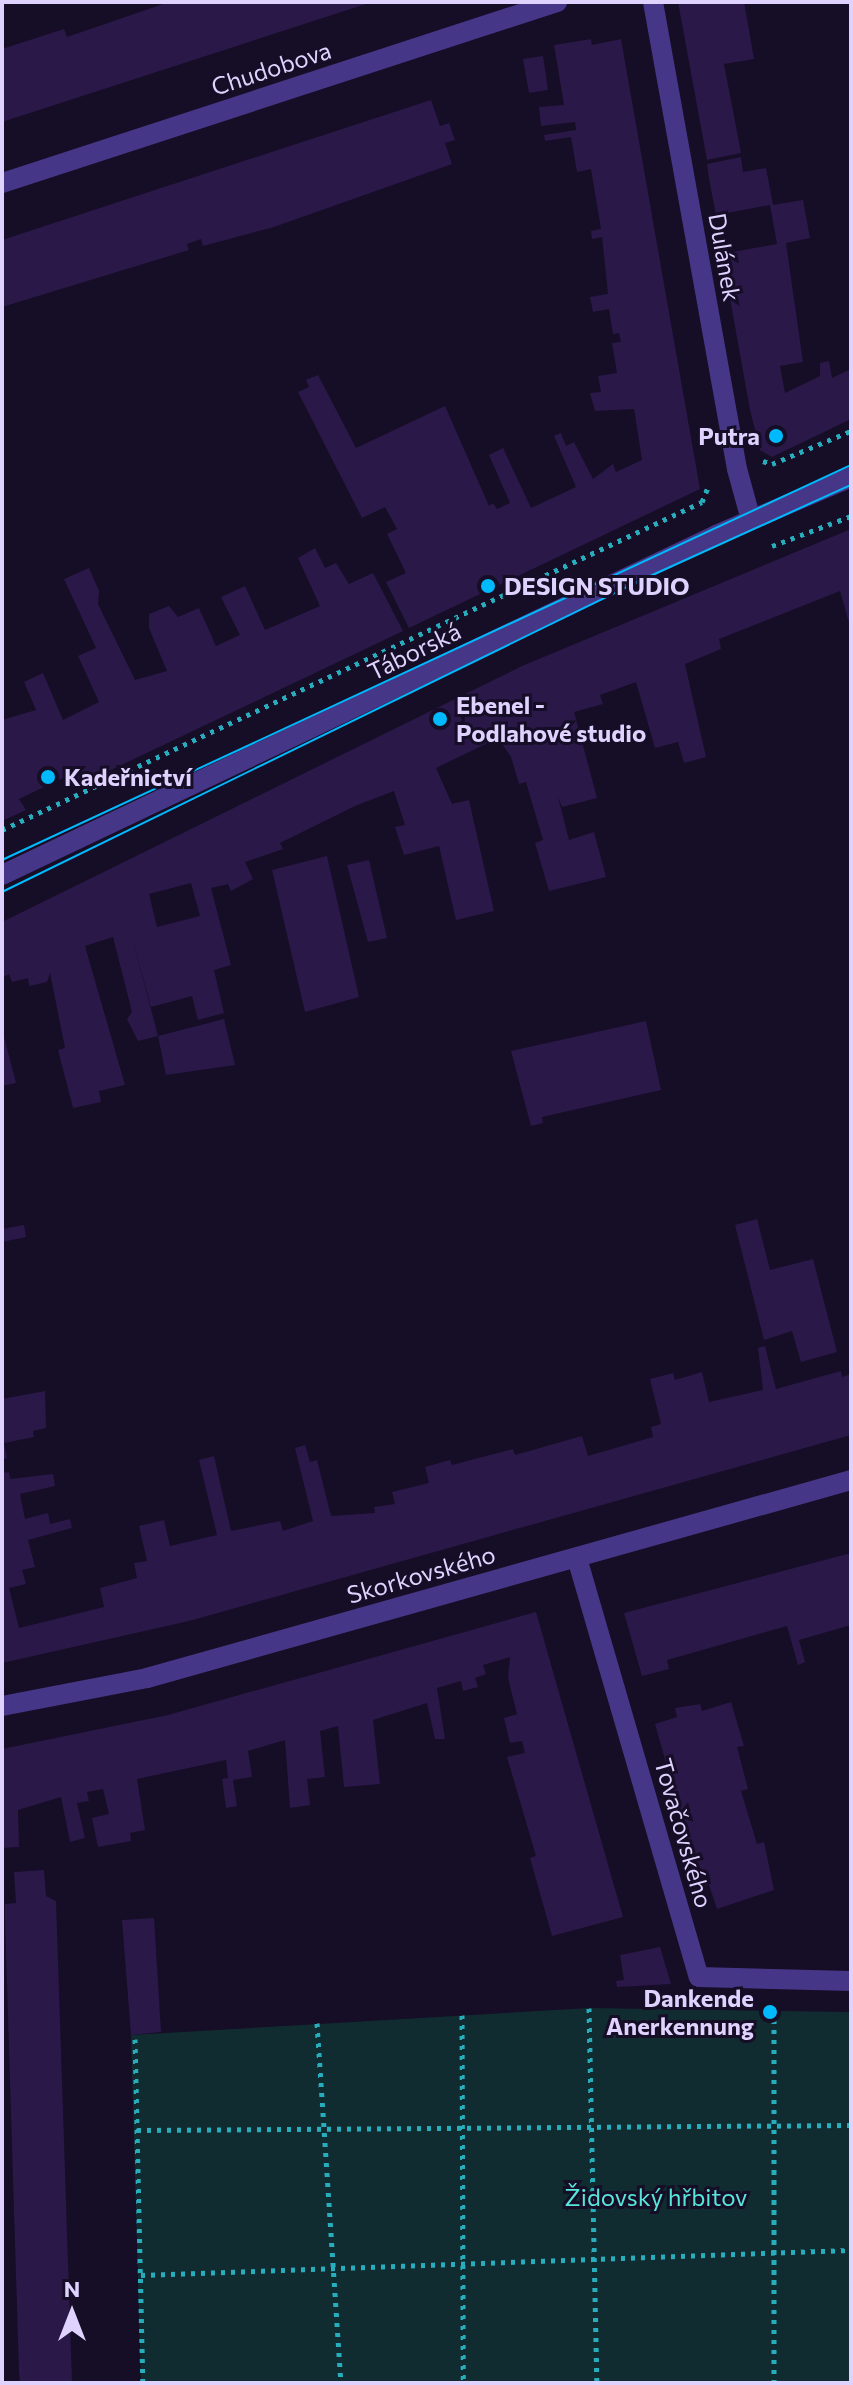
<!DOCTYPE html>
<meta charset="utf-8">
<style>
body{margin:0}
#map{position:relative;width:853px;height:2385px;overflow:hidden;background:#160d26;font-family:Commissioner,sans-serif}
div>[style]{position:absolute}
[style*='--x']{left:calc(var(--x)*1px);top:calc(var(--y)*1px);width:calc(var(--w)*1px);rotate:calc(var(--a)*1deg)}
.green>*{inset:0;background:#102c30}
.building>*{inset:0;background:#2a1848}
.path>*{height:5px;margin-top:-2.5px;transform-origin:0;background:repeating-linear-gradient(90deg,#28adbd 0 4px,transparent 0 10px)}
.minor>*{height:20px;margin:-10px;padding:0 10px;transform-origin:10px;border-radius:10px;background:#463687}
.tertiary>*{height:20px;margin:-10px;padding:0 10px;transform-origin:10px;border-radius:10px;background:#463687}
.tram>*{height:2px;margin:-1px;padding:0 1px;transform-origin:1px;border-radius:1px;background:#00bafd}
.dots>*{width:22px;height:22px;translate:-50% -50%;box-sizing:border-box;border:4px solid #160d26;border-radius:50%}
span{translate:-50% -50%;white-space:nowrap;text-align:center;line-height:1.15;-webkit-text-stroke:6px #160d26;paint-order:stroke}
.street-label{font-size:24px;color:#dfd2ff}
.poi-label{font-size:24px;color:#dfd2ff;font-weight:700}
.right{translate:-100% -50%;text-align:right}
.left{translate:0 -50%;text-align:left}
.park-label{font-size:24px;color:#57e6da}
.frame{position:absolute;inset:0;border:4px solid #dfd2ff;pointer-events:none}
.north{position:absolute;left:32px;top:2273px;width:80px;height:80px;-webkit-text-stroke:6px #160d26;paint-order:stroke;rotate:0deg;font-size:22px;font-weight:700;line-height:32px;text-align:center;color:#dfd2ff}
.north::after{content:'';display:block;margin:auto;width:28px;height:36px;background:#dfd2ff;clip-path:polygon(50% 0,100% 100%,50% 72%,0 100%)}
</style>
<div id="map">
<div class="green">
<div style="clip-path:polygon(589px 2008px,851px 2012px,851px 2383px,141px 2383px,131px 2035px)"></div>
</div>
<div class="building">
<div style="clip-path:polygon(169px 2px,369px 3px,2px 122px,2px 49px,64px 29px,67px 37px)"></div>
<div style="clip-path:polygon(678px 2px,744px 2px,754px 59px,724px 64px,741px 153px,707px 160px)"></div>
<div style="clip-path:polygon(591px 39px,592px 45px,621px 39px,700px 489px,409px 628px,386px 582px,406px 573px,387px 534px,397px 529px,385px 507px,362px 518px,298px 392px,309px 387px,306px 380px,318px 375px,356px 448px,445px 406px,489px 506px,493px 503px,497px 509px,510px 503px,489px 455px,503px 448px,531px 508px,576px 487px,554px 436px,561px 433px,566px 446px,574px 442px,593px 479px,613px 464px,616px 472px,642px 460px,634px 409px,595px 411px,590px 393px,601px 392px,598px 376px,617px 373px,612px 343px,621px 342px,619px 333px,613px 334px,609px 309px,593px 312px,590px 297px,608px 294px,602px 237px,592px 239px,591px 231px,601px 229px,591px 169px,577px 172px,571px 137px,545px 141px,544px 135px,576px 130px,575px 122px,541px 126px,539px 107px,564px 105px,554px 45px)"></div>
<div style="clip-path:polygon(543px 56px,548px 90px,529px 93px,523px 59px)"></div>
<div style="clip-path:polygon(431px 100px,440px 126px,449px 123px,455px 140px,445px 143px,452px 164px,274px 227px,203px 246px,201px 239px,187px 244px,189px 250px,2px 307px,2px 240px)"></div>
<div style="clip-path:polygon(741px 157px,743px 172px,766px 168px,773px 205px,803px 200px,810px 238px,786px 243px,803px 362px,780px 366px,785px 393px,820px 376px,820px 363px,829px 361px,832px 378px,851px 369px,851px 419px,772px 457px,760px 450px,750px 410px,722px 254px,777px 244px,770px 205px,716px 215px,709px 179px,707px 164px)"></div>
<div style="clip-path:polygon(evenodd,851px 529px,851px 630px,840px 591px,719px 639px,721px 649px,685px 664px,706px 757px,684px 763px,678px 742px,655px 748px,636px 682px,600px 695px,603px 704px,574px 712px,597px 798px,562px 807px,558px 797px,569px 840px,594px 832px,606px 877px,549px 891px,535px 843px,543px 840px,526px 782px,519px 784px,511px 757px,498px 738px,436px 768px,452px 804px,469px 800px,494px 911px,456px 920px,439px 846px,404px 855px,395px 827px,405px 825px,394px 791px,355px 806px,280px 843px,283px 849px,245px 862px,253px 879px,231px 891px,228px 884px,211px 888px,231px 965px,214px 970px,224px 1013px,198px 1020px,192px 996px,151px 1007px,130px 929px,158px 1036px,138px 1041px,127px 1019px,132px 1012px,113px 937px,85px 946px,125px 1085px,99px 1091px,101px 1102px,73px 1108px,58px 1050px,65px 1048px,50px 973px,47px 982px,29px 986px,28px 978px,12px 982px,9px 974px,2px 978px,2px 922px,522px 666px,851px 529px,191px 883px,200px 916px,157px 927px,149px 894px,191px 883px)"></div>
<div style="clip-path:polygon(315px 548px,325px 568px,336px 563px,349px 584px,373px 573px,403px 631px,73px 788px,67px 776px,19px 799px,26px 810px,2px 821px,2px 720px,36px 710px,24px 682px,43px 673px,63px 720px,99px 702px,78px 656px,96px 648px,64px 579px,89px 568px,99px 591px,98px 604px,135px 680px,167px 671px,149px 628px,149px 614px,169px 606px,178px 617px,199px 608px,216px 646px,240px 635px,221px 597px,245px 586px,265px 630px,320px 606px,298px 558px)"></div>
<div style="clip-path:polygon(327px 856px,359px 997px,305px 1012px,272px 870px)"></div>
<div style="clip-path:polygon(369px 860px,387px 938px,368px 942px,347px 865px)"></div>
<div style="clip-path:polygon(224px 1019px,235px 1065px,166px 1075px,158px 1036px)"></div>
<div style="clip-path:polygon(646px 1021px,661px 1090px,542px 1117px,543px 1123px,531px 1126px,511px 1051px)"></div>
<div style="clip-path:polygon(2px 1029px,16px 1083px,2px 1086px)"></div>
<div style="clip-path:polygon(757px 1219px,770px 1270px,813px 1259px,837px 1352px,801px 1362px,792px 1331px,764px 1340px,735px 1225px)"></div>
<div style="clip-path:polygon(24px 1225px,26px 1237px,2px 1242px,2px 1229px)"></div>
<div style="clip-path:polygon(765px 1346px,776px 1389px,841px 1371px,842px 1377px,851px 1374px,851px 1435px,189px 1621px,2px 1663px,2px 1473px,9px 1472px,10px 1479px,53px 1474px,55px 1486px,20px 1494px,25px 1519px,48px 1513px,50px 1524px,70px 1519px,72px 1528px,28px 1540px,35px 1567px,22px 1570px,26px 1584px,9px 1588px,19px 1628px,104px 1607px,100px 1588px,137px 1578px,134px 1563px,147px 1561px,139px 1526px,164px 1520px,170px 1546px,217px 1535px,199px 1460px,214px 1456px,231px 1531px,280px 1521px,283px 1531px,313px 1521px,295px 1448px,305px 1445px,310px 1462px,317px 1460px,331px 1516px,375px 1513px,374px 1507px,395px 1504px,392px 1492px,429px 1483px,425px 1467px,450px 1460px,452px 1465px,513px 1449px,515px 1455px,582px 1436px,588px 1456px,653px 1437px,651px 1427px,661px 1424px,650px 1379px,673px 1373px,675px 1380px,702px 1372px,709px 1402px,763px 1390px,758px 1348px)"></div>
<div style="clip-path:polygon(45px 1391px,46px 1428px,33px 1431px,34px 1437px,4px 1443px,7px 1458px,2px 1460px,2px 1399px)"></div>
<div style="clip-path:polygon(851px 1553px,851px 1625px,799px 1640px,805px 1662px,798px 1665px,787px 1626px,667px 1660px,669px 1669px,642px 1676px,624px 1613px)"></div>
<div style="clip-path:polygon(536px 1612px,623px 1917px,552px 1936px,530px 1858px,536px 1856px,507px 1757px,525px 1753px,522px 1741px,510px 1743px,504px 1718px,517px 1714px,508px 1678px,510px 1657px,483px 1665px,486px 1674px,475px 1678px,478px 1687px,463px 1691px,461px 1681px,437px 1688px,445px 1739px,435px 1739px,427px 1703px,373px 1720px,380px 1784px,344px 1787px,338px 1726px,320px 1731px,325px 1777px,307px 1779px,310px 1805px,290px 1808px,285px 1740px,248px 1751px,252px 1777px,233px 1780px,237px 1806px,226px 1808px,222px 1779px,228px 1778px,226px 1760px,137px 1779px,145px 1830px,130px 1833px,131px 1841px,98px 1847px,92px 1818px,109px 1814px,103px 1789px,87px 1792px,89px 1801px,77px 1803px,85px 1838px,70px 1842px,61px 1797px,18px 1810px,19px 1847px,2px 1848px,2px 1749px,168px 1715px)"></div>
<div style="clip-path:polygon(731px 1702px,744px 1746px,737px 1747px,748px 1789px,741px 1791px,757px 1844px,764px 1842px,774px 1890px,717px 1909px,709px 1885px,701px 1887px,655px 1724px,677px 1717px,675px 1708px,700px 1704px,702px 1711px)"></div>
<div style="clip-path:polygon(44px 1870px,46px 1896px,56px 1901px,72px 2383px,20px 2383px,19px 2372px,5px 1919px,5px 1904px,16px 1903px,14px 1872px)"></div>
<div style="clip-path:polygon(154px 1918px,161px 2032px,131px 2035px,122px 1920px)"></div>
<div style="clip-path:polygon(660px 1947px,671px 1984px,617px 1987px,616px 1981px,624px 1980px,620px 1955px)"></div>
</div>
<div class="path">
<div style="--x:763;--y:461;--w:9;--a:18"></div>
<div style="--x:772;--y:464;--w:86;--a:-22.7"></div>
<div style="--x:772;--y:546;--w:85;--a:-20.8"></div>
<div style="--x:2;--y:830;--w:773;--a:-25.11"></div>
<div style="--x:702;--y:502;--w:18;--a:-68"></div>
<div style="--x:589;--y:2008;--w:375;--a:88.8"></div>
<div style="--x:774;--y:2010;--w:373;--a:90"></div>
<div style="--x:462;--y:2015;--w:368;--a:89.8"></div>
<div style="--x:317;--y:2023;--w:361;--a:86.2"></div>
<div style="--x:135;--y:2039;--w:344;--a:88.7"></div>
<div style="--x:137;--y:2130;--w:714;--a:-0.4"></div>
<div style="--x:141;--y:2275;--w:710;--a:-2.02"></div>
</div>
<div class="minor">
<div style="--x:653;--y:2;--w:474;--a:79.8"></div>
<div style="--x:737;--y:469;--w:53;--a:74.6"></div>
<div style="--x:2;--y:183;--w:584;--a:-18.06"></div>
<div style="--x:577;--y:1558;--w:436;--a:73.8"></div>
<div style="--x:699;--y:1977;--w:152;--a:1.5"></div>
<div style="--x:2;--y:1706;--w:148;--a:-10.9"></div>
<div style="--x:147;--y:1678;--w:731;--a:-15.71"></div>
</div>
<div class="tertiary">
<div style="--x:2;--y:875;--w:791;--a:-25.46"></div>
<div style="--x:716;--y:535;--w:147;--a:-23.2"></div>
</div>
<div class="tram">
<div style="--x:2;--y:860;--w:936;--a:-24.95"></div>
<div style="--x:2;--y:892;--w:707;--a:-26.02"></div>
<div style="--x:637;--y:582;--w:235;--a:-24.4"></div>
</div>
<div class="dots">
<div style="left:776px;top:436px;background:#00bafd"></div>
<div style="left:488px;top:586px;background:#00bafd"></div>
<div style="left:440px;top:719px;background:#00bafd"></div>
<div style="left:48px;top:777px;background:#00bafd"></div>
<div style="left:770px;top:2012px;background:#00bafd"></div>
</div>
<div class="street-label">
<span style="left:271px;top:68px;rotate:-18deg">Chudobova</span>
<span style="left:725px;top:257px;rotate:80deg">Dulánek</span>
<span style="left:414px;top:651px;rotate:-26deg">Táborská</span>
<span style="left:421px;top:1574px;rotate:-16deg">Skorkovského</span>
<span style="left:684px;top:1833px;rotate:74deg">Tovačovského</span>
</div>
<div class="poi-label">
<span class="right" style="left:760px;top:436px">Putra</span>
<span class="left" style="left:504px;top:586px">DESIGN STUDIO</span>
<span class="left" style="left:456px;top:719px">Ebenel -<br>Podlahové studio</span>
<span class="left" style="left:64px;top:777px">Kadeřnictví</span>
<span class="right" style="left:754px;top:2012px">Dankende<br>Anerkennung</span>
</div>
<div class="park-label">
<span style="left:656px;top:2197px">Židovský hřbitov</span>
</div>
<div class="frame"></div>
<div class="north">N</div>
</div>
